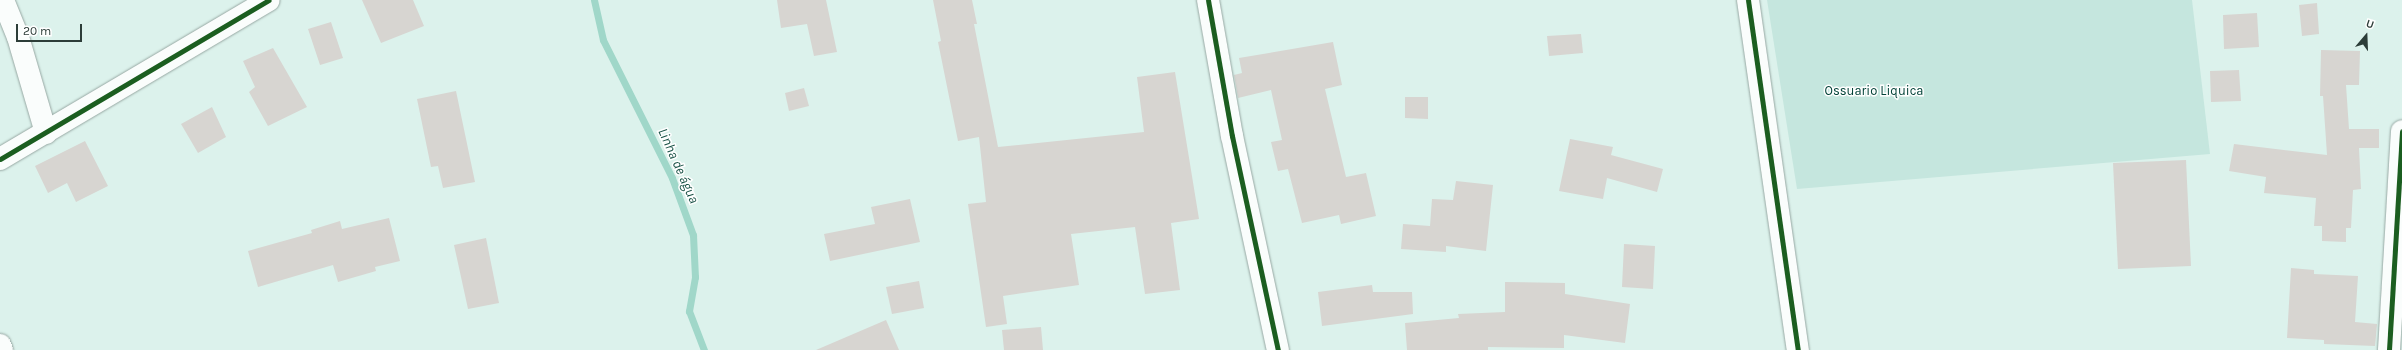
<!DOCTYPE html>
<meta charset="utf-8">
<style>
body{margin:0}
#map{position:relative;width:2402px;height:350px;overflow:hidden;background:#dcf2ec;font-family:Karla,sans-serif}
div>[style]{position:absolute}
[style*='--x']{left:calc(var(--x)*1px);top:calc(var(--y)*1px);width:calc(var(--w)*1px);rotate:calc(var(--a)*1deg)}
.green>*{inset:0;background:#c5e6de}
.stream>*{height:7px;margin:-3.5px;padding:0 3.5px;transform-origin:3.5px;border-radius:3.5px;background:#a0d7c9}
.building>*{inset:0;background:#d7d5d1}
.roads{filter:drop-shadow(0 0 1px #97a8a3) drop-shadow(0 0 1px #97a8a3)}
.street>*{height:22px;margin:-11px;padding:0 11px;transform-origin:11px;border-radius:11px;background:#fafdfc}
.cycleway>*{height:5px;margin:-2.5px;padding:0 2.5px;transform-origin:2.5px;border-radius:2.5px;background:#1b5e20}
span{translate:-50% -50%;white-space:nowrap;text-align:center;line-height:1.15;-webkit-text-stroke:3px #fff;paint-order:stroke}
.park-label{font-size:13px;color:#014237}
.water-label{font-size:14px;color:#195246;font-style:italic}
.north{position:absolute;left:2346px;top:16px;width:40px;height:40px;-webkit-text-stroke:3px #fff;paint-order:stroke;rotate:19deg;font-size:11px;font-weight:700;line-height:16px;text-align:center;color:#2c3d38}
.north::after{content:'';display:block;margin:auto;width:14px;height:18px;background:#2c3d38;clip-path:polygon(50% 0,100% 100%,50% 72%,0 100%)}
.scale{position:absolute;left:16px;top:24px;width:66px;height:18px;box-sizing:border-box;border:2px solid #2c3d38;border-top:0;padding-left:5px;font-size:12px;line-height:14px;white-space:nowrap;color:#2c3d38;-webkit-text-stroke:3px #fff;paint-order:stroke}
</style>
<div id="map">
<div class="green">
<div style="clip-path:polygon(1767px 0,2192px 0,2210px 154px,1797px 189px)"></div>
</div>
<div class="stream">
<div style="--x:594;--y:0;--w:41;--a:77.3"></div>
<div style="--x:603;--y:40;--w:154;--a:63.4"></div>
<div style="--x:672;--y:178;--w:61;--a:69.8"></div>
<div style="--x:693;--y:235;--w:42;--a:87.3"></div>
<div style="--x:695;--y:277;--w:35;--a:100"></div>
<div style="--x:689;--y:311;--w:42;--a:69"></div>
</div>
<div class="building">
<div style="clip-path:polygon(362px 0,413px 0,424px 26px,381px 43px)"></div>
<div style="clip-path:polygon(777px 0,826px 0,837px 52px,814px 56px,807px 24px,781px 28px)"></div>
<div style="clip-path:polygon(933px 0,972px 0,977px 24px,974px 24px,998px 147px,1144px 132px,1137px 77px,1175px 72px,1199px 219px,1171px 223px,1180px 290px,1145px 294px,1135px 227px,1071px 234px,1079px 285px,1003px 296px,1007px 324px,986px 327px,968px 204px,986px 202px,979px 137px,958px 141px,938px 42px,941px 41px)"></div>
<div style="clip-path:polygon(2317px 3px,2319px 34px,2302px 36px,2299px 5px)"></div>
<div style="clip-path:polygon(2257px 13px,2259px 47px,2224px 49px,2223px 15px)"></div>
<div style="clip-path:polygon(331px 22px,343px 58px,320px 65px,308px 29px)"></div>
<div style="clip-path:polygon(1581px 34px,1583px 53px,1549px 56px,1547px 36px)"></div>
<div style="clip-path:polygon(1333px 42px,1342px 85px,1325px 89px,1346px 177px,1366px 173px,1376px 216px,1341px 224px,1339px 215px,1302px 223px,1288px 169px,1278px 171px,1271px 142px,1282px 140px,1271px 90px,1238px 98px,1234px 75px,1242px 73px,1239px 58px)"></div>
<div style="clip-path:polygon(273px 48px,307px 107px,268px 126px,249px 92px,255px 87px,243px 61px)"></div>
<div style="clip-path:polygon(2321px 50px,2360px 51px,2359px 85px,2346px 85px,2349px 129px,2379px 129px,2379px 148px,2359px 148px,2361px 189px,2353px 190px,2351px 228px,2346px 228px,2346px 242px,2322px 241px,2322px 226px,2314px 226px,2316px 198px,2264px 193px,2266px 177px,2229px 171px,2234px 144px,2327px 155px,2323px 96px,2320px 96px)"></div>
<div style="clip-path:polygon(2239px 70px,2241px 101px,2211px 102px,2210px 71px)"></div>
<div style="clip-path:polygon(804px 88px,809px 106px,789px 111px,785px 93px)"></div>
<div style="clip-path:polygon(456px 91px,475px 182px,443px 188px,438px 166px,431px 167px,417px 99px)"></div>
<div style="clip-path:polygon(1405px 97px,1428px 97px,1428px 119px,1405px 118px)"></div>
<div style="clip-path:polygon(212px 107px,226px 137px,198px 153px,181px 124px)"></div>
<div style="clip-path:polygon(1570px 139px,1613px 147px,1611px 155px,1663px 169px,1657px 192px,1607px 178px,1603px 199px,1559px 191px)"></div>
<div style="clip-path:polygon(85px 141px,108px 186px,76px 202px,67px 183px,48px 193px,35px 166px)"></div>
<div style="clip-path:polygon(2186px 160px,2191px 266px,2118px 269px,2113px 163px)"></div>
<div style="clip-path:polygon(1456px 181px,1493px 185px,1486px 251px,1446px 246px,1446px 252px,1401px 249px,1403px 224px,1430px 226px,1432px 199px,1453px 200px)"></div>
<div style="clip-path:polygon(910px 199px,920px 242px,830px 261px,824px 234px,875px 224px,871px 207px)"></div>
<div style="clip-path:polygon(389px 218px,400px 261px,375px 267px,376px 271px,338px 282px,333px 265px,258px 287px,248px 251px,312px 233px,311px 230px,340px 221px,342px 229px)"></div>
<div style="clip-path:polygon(486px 238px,499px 303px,468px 309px,454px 245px)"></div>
<div style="clip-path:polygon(1624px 244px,1655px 246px,1653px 289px,1622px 287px)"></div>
<div style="clip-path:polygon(2291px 268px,2314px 270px,2314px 274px,2358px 276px,2355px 322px,2377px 324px,2375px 346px,2324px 344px,2324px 340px,2287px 338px)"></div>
<div style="clip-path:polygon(919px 281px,924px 308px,892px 314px,886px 287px)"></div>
<div style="clip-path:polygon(1505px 282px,1565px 283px,1565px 294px,1630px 304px,1625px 343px,1564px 335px,1564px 348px,1488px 347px,1488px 350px,1407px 350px,1405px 323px,1459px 318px,1458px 314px,1505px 312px)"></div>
<div style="clip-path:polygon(1372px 285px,1373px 292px,1412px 292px,1413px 314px,1322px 326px,1318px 292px)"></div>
<div style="clip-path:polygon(886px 320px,899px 350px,816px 350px)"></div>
<div style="clip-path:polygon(1041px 327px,1043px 350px,1004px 350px,1002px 330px)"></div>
</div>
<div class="roads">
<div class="street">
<div style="--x:3;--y:0;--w:40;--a:68"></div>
<div style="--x:18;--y:37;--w:100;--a:73.7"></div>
<div style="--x:1208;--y:0;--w:138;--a:80"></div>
<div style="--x:1232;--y:136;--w:219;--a:77.9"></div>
<div style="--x:1748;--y:0;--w:354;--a:81.9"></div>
<div style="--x:0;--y:159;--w:312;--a:-30.6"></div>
<div style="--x:0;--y:345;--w:5;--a:68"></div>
<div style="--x:2389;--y:350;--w:219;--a:-86.6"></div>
</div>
</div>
<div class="cycleway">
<div style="--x:1208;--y:0;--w:138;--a:80"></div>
<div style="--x:1232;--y:136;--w:219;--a:77.9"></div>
<div style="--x:1748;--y:0;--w:354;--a:81.9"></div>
<div style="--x:0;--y:159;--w:312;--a:-30.6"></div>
<div style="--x:2389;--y:350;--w:219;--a:-86.6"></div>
</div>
<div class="park-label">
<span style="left:1874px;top:91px">Ossuario Liquica</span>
</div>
<div class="water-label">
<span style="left:678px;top:166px;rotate:66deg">Linha de água</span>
</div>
<div class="north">U</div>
<div class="scale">20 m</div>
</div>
